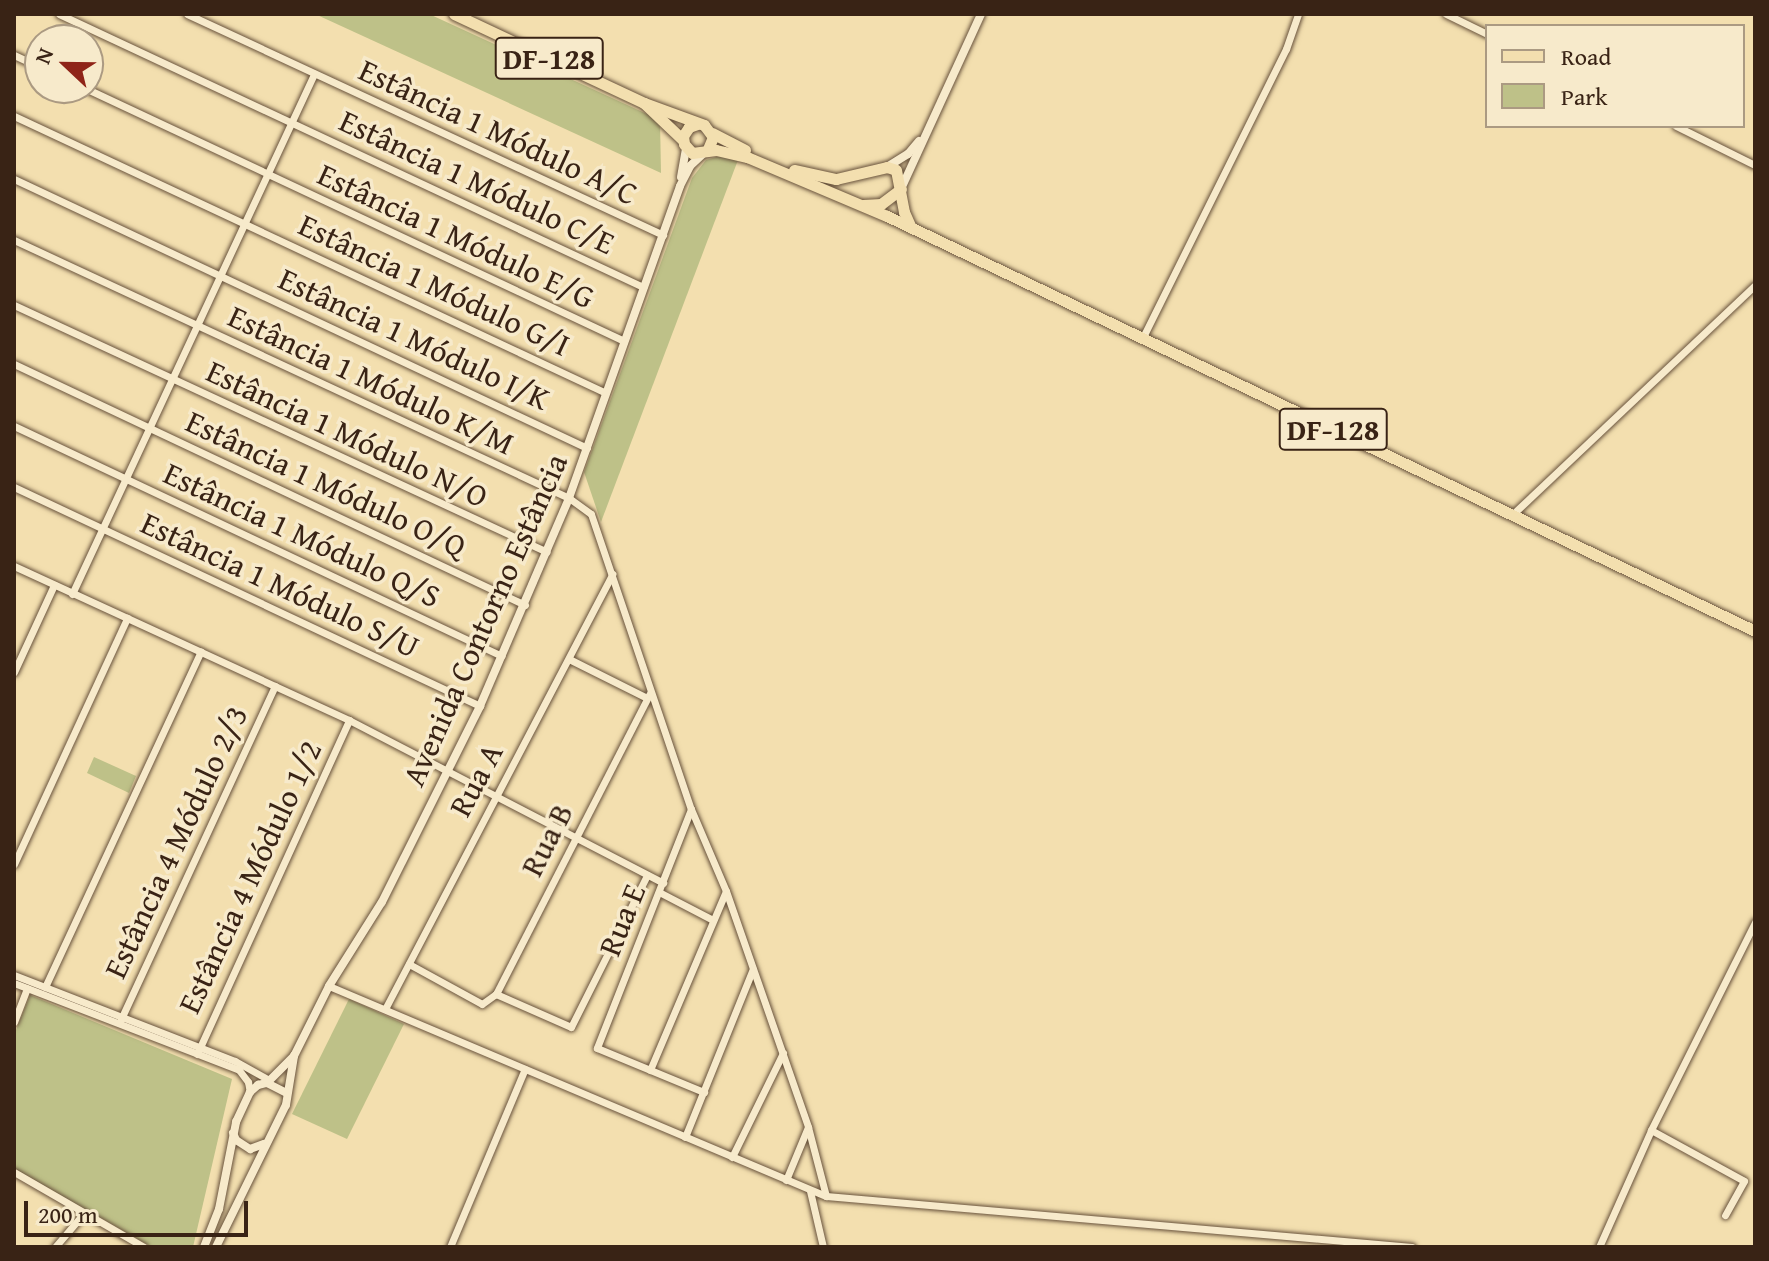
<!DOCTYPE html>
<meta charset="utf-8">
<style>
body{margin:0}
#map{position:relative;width:1769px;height:1261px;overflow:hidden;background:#f3dfaf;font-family:"Gentium Book Plus",serif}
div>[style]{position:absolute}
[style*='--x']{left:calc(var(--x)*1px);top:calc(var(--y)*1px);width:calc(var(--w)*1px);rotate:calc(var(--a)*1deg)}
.green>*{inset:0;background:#bec188}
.roads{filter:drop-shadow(0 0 2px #68523c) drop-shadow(0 0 2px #68523c)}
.minor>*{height:7px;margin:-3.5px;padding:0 3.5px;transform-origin:3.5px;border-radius:3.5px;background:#f7eacb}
.tertiary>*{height:8px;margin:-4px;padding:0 4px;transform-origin:4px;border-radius:4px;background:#f7eacb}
.primary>*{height:11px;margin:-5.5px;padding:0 5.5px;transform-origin:5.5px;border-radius:5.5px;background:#f3dfaf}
span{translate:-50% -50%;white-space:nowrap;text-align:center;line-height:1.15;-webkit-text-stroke:7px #f7eacb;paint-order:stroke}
.shield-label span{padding:2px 6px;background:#f7eacb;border:2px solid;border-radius:6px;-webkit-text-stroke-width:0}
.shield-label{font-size:30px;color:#392315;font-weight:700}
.street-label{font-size:32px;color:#392315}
.frame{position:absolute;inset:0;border:16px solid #392315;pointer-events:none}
.legend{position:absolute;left:1485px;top:24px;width:260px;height:104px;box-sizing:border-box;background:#f7eacb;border:2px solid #ab9a82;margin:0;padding:10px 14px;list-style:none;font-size:24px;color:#392315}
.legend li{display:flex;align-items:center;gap:16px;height:40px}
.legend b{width:40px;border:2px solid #ab9a82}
.north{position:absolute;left:24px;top:24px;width:80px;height:80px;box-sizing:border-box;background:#f7eacb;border:2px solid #ab9a82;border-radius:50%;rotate:292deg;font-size:22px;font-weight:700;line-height:32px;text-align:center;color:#392315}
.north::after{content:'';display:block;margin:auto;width:28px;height:36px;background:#8f2418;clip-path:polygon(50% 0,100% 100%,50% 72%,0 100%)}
.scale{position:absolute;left:24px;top:1201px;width:224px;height:36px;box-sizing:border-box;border:4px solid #392315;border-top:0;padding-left:10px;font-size:24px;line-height:28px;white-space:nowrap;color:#392315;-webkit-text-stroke:6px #f7eacb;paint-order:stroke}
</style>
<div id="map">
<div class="green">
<div style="clip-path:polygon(315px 14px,429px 14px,660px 120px,661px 173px)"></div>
<div style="clip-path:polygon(720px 156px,738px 160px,601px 522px,584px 472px,692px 178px,706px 160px)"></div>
<div style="clip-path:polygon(94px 757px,136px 776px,129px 793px,87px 773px)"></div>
<div style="clip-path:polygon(30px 995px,232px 1079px,193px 1247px,152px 1247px,14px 1169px,14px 1035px)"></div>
<div style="clip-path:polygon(349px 999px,404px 1024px,347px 1139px,292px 1114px)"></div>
</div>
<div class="roads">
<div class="minor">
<div style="--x:59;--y:14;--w:645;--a:25.05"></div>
<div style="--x:187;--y:14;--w:525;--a:24.9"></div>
<div style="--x:1446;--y:14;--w:46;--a:26"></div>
<div style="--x:14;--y:55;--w:29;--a:25"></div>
<div style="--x:85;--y:88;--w:595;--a:25.14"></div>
<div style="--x:14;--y:116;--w:651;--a:25.07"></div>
<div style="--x:1676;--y:126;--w:88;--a:26.3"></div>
<div style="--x:14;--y:179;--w:633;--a:25.15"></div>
<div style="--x:14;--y:240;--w:612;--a:24.93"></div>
<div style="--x:569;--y:498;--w:27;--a:36"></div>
<div style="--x:591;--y:514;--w:311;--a:71.3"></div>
<div style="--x:691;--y:809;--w:89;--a:66.9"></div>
<div style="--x:726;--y:891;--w:250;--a:70.8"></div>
<div style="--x:808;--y:1127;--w:71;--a:75.4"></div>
<div style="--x:14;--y:305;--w:587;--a:24.86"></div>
<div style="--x:1142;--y:339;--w:324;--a:-63.6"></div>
<div style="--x:1286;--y:49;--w:37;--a:-71"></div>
<div style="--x:14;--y:364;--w:565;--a:25.25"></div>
<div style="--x:14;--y:426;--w:539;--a:25.24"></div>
<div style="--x:14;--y:487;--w:515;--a:25.17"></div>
<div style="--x:1513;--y:514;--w:333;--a:-43.4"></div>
<div style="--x:14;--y:566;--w:369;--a:24.7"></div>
<div style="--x:349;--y:720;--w:354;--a:27.4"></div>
<div style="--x:72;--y:594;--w:574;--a:-65.04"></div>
<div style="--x:569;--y:659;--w:87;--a:26.6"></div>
<div style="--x:14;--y:672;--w:96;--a:-65.3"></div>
<div style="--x:691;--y:809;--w:257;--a:111.5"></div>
<div style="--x:597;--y:1048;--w:116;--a:22.4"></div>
<div style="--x:14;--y:864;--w:271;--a:-65.3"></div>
<div style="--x:659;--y:892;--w:61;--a:27.4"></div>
<div style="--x:409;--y:964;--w:83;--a:28.7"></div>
<div style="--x:482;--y:1004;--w:17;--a:-36"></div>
<div style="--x:496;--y:994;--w:338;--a:-62.9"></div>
<div style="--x:14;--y:975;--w:237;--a:21.3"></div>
<div style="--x:235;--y:1061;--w:37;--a:29"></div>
<div style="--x:267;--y:1079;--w:4;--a:90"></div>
<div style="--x:14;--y:983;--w:241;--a:21.1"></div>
<div style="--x:239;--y:1070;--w:15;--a:53"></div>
<div style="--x:248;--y:1082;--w:10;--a:79"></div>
<div style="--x:329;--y:986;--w:540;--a:22.91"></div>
<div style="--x:826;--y:1196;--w:588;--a:4.97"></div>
<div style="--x:45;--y:987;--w:370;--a:-65.1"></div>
<div style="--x:496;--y:994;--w:82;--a:23.7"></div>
<div style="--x:571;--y:1027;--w:170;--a:-63.4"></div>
<div style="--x:385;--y:1009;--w:491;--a:-62.4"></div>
<div style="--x:121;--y:1019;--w:367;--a:-65.2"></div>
<div style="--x:14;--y:1022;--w:36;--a:-69"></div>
<div style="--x:197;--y:1054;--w:367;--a:-65.5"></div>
<div style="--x:650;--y:1070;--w:194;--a:-67"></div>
<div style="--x:1651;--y:1130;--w:106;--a:28.7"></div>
<div style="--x:1744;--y:1181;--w:39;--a:119"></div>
<div style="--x:685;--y:1137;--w:181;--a:-68"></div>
<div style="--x:732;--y:1157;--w:116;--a:-63.9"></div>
<div style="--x:14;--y:1172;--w:150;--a:30"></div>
<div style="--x:786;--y:1180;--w:57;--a:-67.5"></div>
<div style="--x:810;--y:1191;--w:57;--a:76.9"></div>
<div style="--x:55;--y:1247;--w:45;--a:-49.5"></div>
<div style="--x:450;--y:1247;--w:193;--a:-67.2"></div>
<div style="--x:1599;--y:1247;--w:128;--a:-66"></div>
<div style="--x:1651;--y:1130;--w:233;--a:-63.4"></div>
</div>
<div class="tertiary">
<div style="--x:887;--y:167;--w:25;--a:-32"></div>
<div style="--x:908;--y:154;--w:17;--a:-50"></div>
<div style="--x:681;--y:177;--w:29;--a:-80"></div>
<div style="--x:901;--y:189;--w:192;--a:-65.4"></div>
<div style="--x:267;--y:1083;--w:22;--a:27"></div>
<div style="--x:233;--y:1133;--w:8;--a:67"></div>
<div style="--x:236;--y:1140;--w:17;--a:33"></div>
<div style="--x:250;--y:1149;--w:15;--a:-20"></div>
<div style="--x:204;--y:1247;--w:41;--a:-68.5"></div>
<div style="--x:219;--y:1209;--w:89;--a:-78.9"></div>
<div style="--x:236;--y:1122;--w:33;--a:-65"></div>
<div style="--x:250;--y:1092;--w:11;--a:-41"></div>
<div style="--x:258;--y:1085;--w:9;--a:-13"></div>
<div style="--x:267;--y:1083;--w:38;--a:-45"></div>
<div style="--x:294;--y:1056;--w:78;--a:-63.4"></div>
<div style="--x:329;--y:986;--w:99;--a:-57.8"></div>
<div style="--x:382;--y:902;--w:219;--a:-63.4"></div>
<div style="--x:480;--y:706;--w:226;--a:-66.8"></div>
<div style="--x:569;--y:498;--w:331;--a:-70.4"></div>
<div style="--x:680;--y:186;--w:22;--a:-63"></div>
<div style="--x:690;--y:166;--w:19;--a:-43"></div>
<div style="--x:216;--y:1247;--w:158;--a:-63.8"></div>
<div style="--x:286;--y:1105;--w:50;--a:-80.7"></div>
</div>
<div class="primary">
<div style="--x:454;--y:14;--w:210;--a:25.1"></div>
<div style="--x:644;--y:103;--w:64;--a:20.1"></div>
<div style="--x:704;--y:125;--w:15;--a:53"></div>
<div style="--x:713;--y:137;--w:15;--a:113"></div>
<div style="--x:644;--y:103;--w:54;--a:43.5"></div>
<div style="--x:697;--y:124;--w:9;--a:159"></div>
<div style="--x:689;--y:127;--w:11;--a:124"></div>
<div style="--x:683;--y:136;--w:8;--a:83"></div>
<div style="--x:684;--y:144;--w:12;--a:48"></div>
<div style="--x:692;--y:153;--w:24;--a:-7"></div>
<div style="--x:716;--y:150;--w:32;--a:13"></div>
<div style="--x:747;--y:157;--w:152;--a:22.9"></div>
<div style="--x:887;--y:216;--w:962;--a:25.55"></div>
<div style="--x:712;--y:133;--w:37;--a:27"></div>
<div style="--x:794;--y:170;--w:43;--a:12.1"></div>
<div style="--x:836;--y:179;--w:52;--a:-13.2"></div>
<div style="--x:887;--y:167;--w:9;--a:18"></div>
<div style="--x:896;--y:170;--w:43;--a:79.2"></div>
<div style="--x:904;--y:212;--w:17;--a:66"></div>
<div style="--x:863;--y:205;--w:18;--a:-3"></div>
<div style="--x:881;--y:204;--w:25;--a:-37"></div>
</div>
</div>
<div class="shield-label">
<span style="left:549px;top:58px">DF-128</span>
<span style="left:1333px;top:429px">DF-128</span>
</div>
<div class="street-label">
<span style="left:498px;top:132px;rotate:25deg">Estância 1 Módulo A/C</span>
<span style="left:477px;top:182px;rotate:25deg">Estância 1 Módulo C/E</span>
<span style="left:456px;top:236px;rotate:25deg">Estância 1 Módulo E/G</span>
<span style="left:434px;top:285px;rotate:25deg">Estância 1 Módulo G/I</span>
<span style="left:414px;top:339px;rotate:25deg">Estância 1 Módulo I/K</span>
<span style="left:371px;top:380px;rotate:25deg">Estância 1 Módulo K/M</span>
<span style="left:347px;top:434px;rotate:25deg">Estância 1 Módulo N/O</span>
<span style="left:326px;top:484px;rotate:25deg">Estância 1 Módulo O/Q</span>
<span style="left:302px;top:535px;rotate:25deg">Estância 1 Módulo Q/S</span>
<span style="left:280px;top:585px;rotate:25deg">Estância 1 Módulo S/U</span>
<span style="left:485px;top:620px;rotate:-66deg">Avenida Contorno Estância</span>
<span style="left:476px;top:780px;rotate:-62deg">Rua A</span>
<span style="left:547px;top:840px;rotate:-63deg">Rua B</span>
<span style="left:176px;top:842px;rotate:-65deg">Estância 4 Módulo 2/3</span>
<span style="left:250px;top:877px;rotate:-65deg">Estância 4 Módulo 1/2</span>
<span style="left:622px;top:920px;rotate:-68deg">Rua E</span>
</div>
<div class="frame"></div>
<ul class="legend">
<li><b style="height:10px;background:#f3dfaf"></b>Road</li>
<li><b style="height:22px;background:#bec188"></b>Park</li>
</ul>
<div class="north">N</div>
<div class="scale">200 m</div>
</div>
